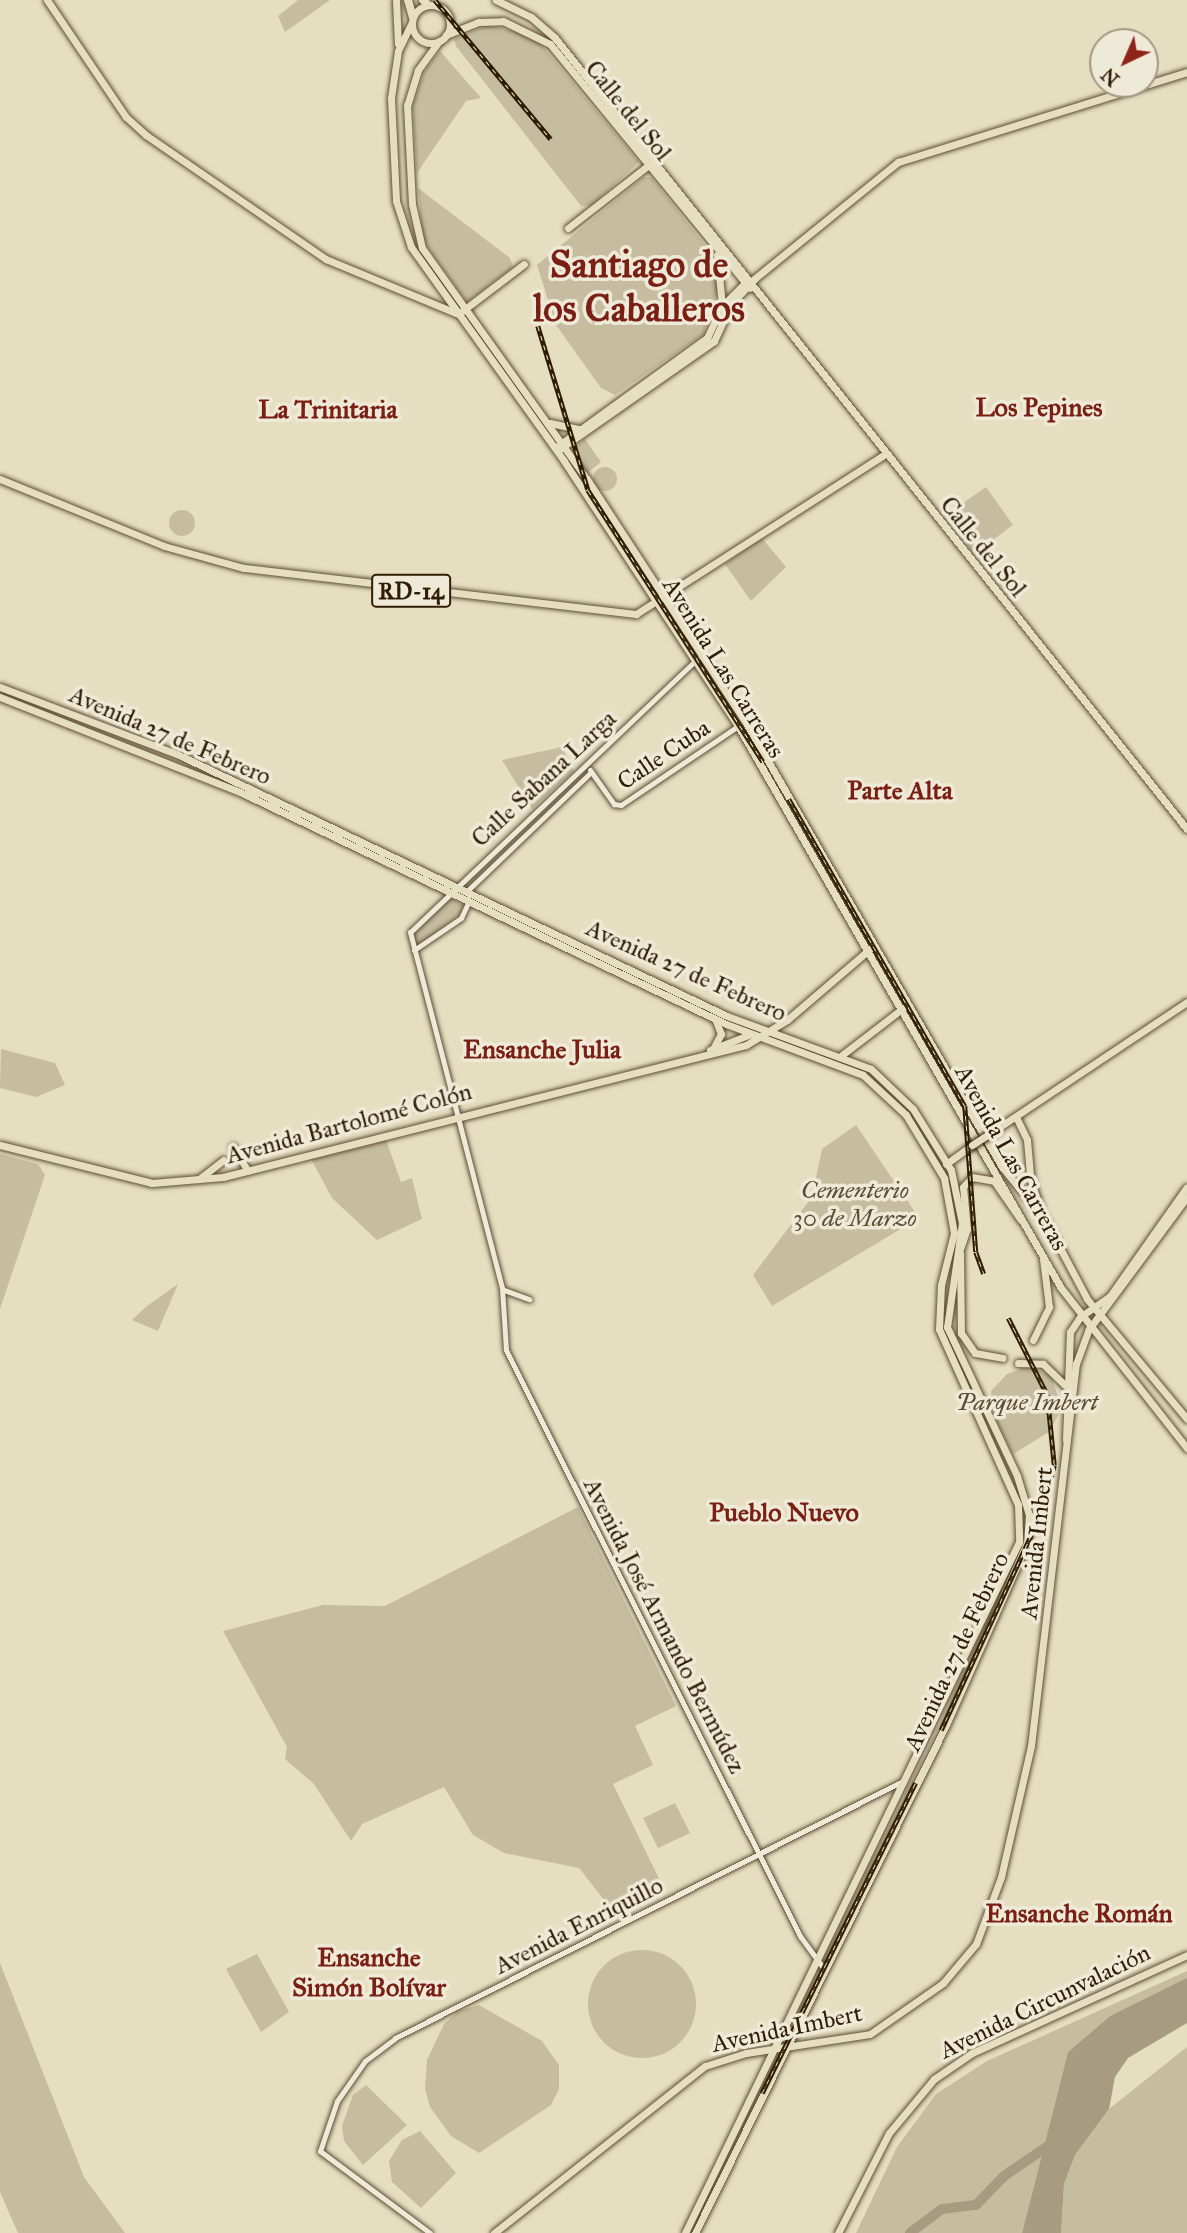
<!DOCTYPE html>
<meta charset="utf-8">
<style>
body{margin:0}
#map{position:relative;width:1187px;height:2233px;overflow:hidden;background:#e5dec1;font-family:"IM FELL Great Primer",serif}
div>[style]{position:absolute}
[style*='--x']{left:calc(var(--x)*1px);top:calc(var(--y)*1px);width:calc(var(--w)*1px);rotate:calc(var(--a)*1deg)}
.green>*{inset:0;background:#c6bda1}
.round{border-radius:50%}
.water>*{inset:0;background:#a79c81}
.river>*{height:10px;margin:-5px;padding:0 5px;transform-origin:5px;border-radius:5px;background:#a79c81}
.roads{filter:drop-shadow(0 0 2px #5d4d33) drop-shadow(0 0 2px #5d4d33)}
.minor>*{height:5px;margin:-2.5px;padding:0 2.5px;transform-origin:2.5px;border-radius:2.5px;background:#eeead7}
.major>*{height:7px;margin:-3.5px;padding:0 3.5px;transform-origin:3.5px;border-radius:3.5px;background:#e5dec1}
.major>.ring{margin:-3.5px;padding:0;box-sizing:content-box;background:none;border:7px solid #e5dec1;border-radius:50%}
.highway>*{height:8px;margin:-4px;padding:0 4px;transform-origin:4px;border-radius:4px;background:#e5dec1}
.rail>*{height:4.5px;margin-top:-2.25px;transform-origin:0;background:repeating-linear-gradient(90deg,#eeead7 0 5px,#301d04 0 10px);box-sizing:border-box;border-block:2px solid #301d04}
.bridges{filter:drop-shadow(0 0 2px #301d04) drop-shadow(0 0 2px #301d04)}
.major-bridge>*{height:7px;margin:-3.5px;padding:0 3.5px;transform-origin:3.5px;border-radius:3.5px;background:#e5dec1}
span{translate:-50% -50%;white-space:nowrap;text-align:center;line-height:1.15;-webkit-text-stroke:7px #eeead7;paint-order:stroke}
.shield-label span{padding:2px 5px;background:#eeead7;border:2px solid;border-radius:5px;-webkit-text-stroke-width:0}
.shield-label{font-size:23px;color:#301d04;font-weight:700}
.street-label{font-size:24px;color:#301d04}
.park-label{font-size:24px;color:#5d4d33;font-style:italic}
.neighbourhood-label{font-size:26px;color:#7a1f14;font-weight:700}
.town-label{font-size:38px;color:#7a1f14;font-weight:700}
.north{position:absolute;left:1089px;top:28px;width:70px;height:70px;box-sizing:border-box;background:#eeead7;border:2px solid #a29883;border-radius:50%;rotate:224deg;font-size:19px;font-weight:700;line-height:28px;text-align:center;color:#301d04}
.north::after{content:'';display:block;margin:auto;width:24px;height:32px;background:#8f2418;clip-path:polygon(50% 0,100% 100%,50% 72%,0 100%)}
</style>
<div id="map">
<div class="green">
<div style="clip-path:polygon(298px 0,330px 0,285px 32px,278px 16px)"></div>
<div style="clip-path:polygon(488px 25px,534px 36px,639px 162px,591px 206px,581px 206px,456px 46px,454px 39px)"></div>
<div style="clip-path:polygon(440px 51px,481px 98px,466px 101px,417px 173px,413px 106px,424px 72px)"></div>
<div style="clip-path:polygon(644px 177px,651px 177px,712px 254px,719px 285px,704px 334px,615px 395px,601px 388px,556px 325px,537px 265px)"></div>
<div style="clip-path:polygon(418px 188px,510px 258px,513px 267px,467px 302px,423px 240px)"></div>
<div style="clip-path:polygon(585px 439px,601px 462px,587px 473px,571px 451px)"></div>
<div class="round" style="left:593px;top:467px;width:24px;height:24px"></div>
<div style="clip-path:polygon(986px 487px,1013px 525px,974px 554px,946px 515px)"></div>
<div class="round" style="left:169px;top:510px;width:26px;height:26px"></div>
<div style="clip-path:polygon(762px 538px,786px 567px,751px 601px,725px 564px)"></div>
<div style="clip-path:polygon(562px 747px,574px 771px,532px 809px,502px 760px)"></div>
<div style="clip-path:polygon(450px 898px,464px 906px,462px 913px,416px 948px,412px 934px)"></div>
<div style="clip-path:polygon(1px 1049px,55px 1063px,65px 1085px,36px 1097px,0 1088px)"></div>
<div style="clip-path:polygon(856px 1125px,919px 1218px,772px 1306px,753px 1275px,812px 1197px,822px 1149px)"></div>
<div style="clip-path:polygon(386px 1140px,401px 1182px,412px 1178px,422px 1219px,377px 1240px,332px 1198px,311px 1159px)"></div>
<div style="clip-path:polygon(0 1154px,38px 1164px,45px 1175px,0 1309px)"></div>
<div style="clip-path:polygon(178px 1284px,158px 1331px,132px 1320px,147px 1306px)"></div>
<div style="clip-path:polygon(1029px 1366px,1051px 1376px,1062px 1408px,1049px 1432px,1013px 1454px,993px 1414px,991px 1391px,1007px 1374px)"></div>
<div style="clip-path:polygon(578px 1507px,676px 1706px,635px 1726px,653px 1765px,613px 1784px,664px 1889px,615px 1914px,579px 1868px,504px 1853px,473px 1835px,444px 1787px,362px 1824px,351px 1841px,314px 1784px,285px 1759px,287px 1747px,223px 1631px,323px 1605px,385px 1606px)"></div>
<div style="clip-path:polygon(675px 1803px,690px 1833px,658px 1848px,643px 1818px)"></div>
<div class="round" style="left:588px;top:1950px;width:108px;height:108px"></div>
<div style="clip-path:polygon(257px 1954px,289px 2012px,261px 2032px,226px 1969px)"></div>
<div style="clip-path:polygon(0 1963px,84px 2177px,125px 2233px,18px 2233px,0 2192px)"></div>
<div style="clip-path:polygon(1187px 1971px,1187px 1978px,1165px 1992px,1110px 2016px,1068px 2052px,1022px 2233px,856px 2233px,897px 2147px,936px 2094px,987px 2061px)"></div>
<div style="clip-path:polygon(479px 2005px,542px 2041px,559px 2065px,559px 2089px,551px 2105px,479px 2153px,451px 2136px,430px 2107px,425px 2089px,427px 2060px,444px 2024px,458px 2011px)"></div>
<div style="clip-path:polygon(1187px 2047px,1187px 2233px,1061px 2233px,1064px 2184px,1075px 2155px,1109px 2109px)"></div>
<div style="clip-path:polygon(366px 2085px,407px 2125px,363px 2165px,344px 2141px,342px 2126px,353px 2095px)"></div>
<div style="clip-path:polygon(420px 2131px,456px 2173px,421px 2208px,392px 2182px,389px 2161px,402px 2140px)"></div>
</div>
<div class="water">
<div style="clip-path:polygon(1187px 1978px,1187px 2023px,1128px 2058px,1115px 2077px,1109px 2109px,1075px 2155px,1064px 2184px,1061px 2233px,1022px 2233px,1068px 2052px,1110px 2016px)"></div>
</div>
<div class="river">
<div style="--x:910;--y:2233;--w:40;--a:-37"></div>
<div style="--x:942;--y:2209;--w:34;--a:-7"></div>
<div style="--x:976;--y:2205;--w:40;--a:-46"></div>
<div style="--x:1004;--y:2176;--w:57;--a:-34.2"></div>
</div>
<div class="roads">
<div class="minor">
<div style="--x:697;--y:659;--w:396;--a:136.4"></div>
<div style="--x:410;--y:932;--w:368;--a:75.5"></div>
<div style="--x:502;--y:1288;--w:62;--a:86.3"></div>
<div style="--x:506;--y:1350;--w:656;--a:63.36"></div>
<div style="--x:800;--y:1936;--w:39;--a:54"></div>
<div style="--x:590;--y:770;--w:42;--a:54.8"></div>
<div style="--x:614;--y:804;--w:7;--a:8"></div>
<div style="--x:621;--y:805;--w:141;--a:-34"></div>
<div style="--x:466;--y:892;--w:173;--a:-43.8"></div>
<div style="--x:414;--y:950;--w:57;--a:-34.2"></div>
<div style="--x:461;--y:918;--w:19;--a:-65"></div>
<div style="--x:504;--y:1290;--w:27;--a:20"></div>
<div style="--x:430;--y:2233;--w:137;--a:-143.3"></div>
<div style="--x:320;--y:2151;--w:53;--a:-71.2"></div>
<div style="--x:337;--y:2101;--w:49;--a:-55"></div>
<div style="--x:365;--y:2061;--w:38;--a:-37"></div>
<div style="--x:395;--y:2038;--w:569;--a:-26.84"></div>
</div>
<div class="major">
<div style="--x:47;--y:0;--w:141;--a:56"></div>
<div style="--x:126;--y:117;--w:27;--a:42"></div>
<div style="--x:146;--y:135;--w:219;--a:34.6"></div>
<div style="--x:326;--y:259;--w:143;--a:22.6"></div>
<div style="--x:396;--y:0;--w:44;--a:87.4"></div>
<div style="--x:496;--y:0;--w:39;--a:26"></div>
<div style="--x:531;--y:17;--w:32;--a:41"></div>
<div style="--x:555;--y:38;--w:1012;--a:51.38"></div>
<div class="ring" style="left:412px;top:5px;width:31px;height:31px"></div>
<div style="--x:412;--y:22;--w:32;--a:116"></div>
<div style="--x:398;--y:51;--w:48;--a:98.5"></div>
<div style="--x:391;--y:98;--w:103;--a:87.2"></div>
<div style="--x:396;--y:201;--w:48;--a:71.9"></div>
<div style="--x:411;--y:247;--w:263;--a:54.4"></div>
<div style="--x:564;--y:461;--w:317;--a:56.7"></div>
<div style="--x:738;--y:726;--w:648;--a:60.11"></div>
<div style="--x:1061;--y:1288;--w:204;--a:51.8"></div>
<div style="--x:446;--y:35;--w:35;--a:-22"></div>
<div style="--x:479;--y:22;--w:24;--a:-2"></div>
<div style="--x:503;--y:21;--w:52;--a:26.1"></div>
<div style="--x:550;--y:44;--w:315;--a:50.7"></div>
<div style="--x:439;--y:41;--w:36;--a:126"></div>
<div style="--x:418;--y:70;--w:37;--a:107"></div>
<div style="--x:407;--y:105;--w:99;--a:87.1"></div>
<div style="--x:412;--y:204;--w:45;--a:77.2"></div>
<div style="--x:422;--y:248;--w:284;--a:54.5"></div>
<div style="--x:587;--y:479;--w:289;--a:56.9"></div>
<div style="--x:745;--y:721;--w:515;--a:60.05"></div>
<div style="--x:1002;--y:1167;--w:66;--a:50.5"></div>
<div style="--x:1044;--y:1218;--w:92;--a:62"></div>
<div style="--x:1087;--y:1299;--w:156;--a:50.2"></div>
<div style="--x:568;--y:228;--w:104;--a:-38"></div>
<div style="--x:717;--y:255;--w:50;--a:84.3"></div>
<div style="--x:461;--y:312;--w:79;--a:-37.3"></div>
<div style="--x:550;--y:423;--w:30;--a:12"></div>
<div style="--x:559;--y:445;--w:183;--a:-35.9"></div>
<div style="--x:707;--y:338;--w:35;--a:-65"></div>
<div style="--x:722;--y:306;--w:35;--a:-45"></div>
<div style="--x:560;--y:449;--w:188;--a:-35"></div>
<div style="--x:714;--y:341;--w:41;--a:-65.3"></div>
<div style="--x:731;--y:304;--w:34;--a:-47"></div>
<div style="--x:754;--y:279;--w:186;--a:-39.1"></div>
<div style="--x:898;--y:162;--w:303;--a:-17.3"></div>
<div style="--x:0;--y:479;--w:177;--a:22.2"></div>
<div style="--x:164;--y:546;--w:83;--a:15.4"></div>
<div style="--x:244;--y:568;--w:395;--a:6.7"></div>
<div style="--x:636;--y:614;--w:295;--a:-32.7"></div>
<div style="--x:0;--y:687;--w:191;--a:20.8"></div>
<div style="--x:179;--y:755;--w:607;--a:25.47"></div>
<div style="--x:727;--y:1016;--w:153;--a:20.2"></div>
<div style="--x:871;--y:1069;--w:58;--a:43.6"></div>
<div style="--x:913;--y:1109;--w:72;--a:58.1"></div>
<div style="--x:951;--y:1170;--w:54;--a:78.3"></div>
<div style="--x:962;--y:1223;--w:105;--a:98.2"></div>
<div style="--x:947;--y:1327;--w:165;--a:64.8"></div>
<div style="--x:1017;--y:1476;--w:41;--a:72.9"></div>
<div style="--x:1029;--y:1515;--w:28;--a:94"></div>
<div style="--x:1027;--y:1543;--w:199;--a:114"></div>
<div style="--x:946;--y:1725;--w:567;--a:116.29"></div>
<div style="--x:0;--y:697;--w:258;--a:21.6"></div>
<div style="--x:240;--y:792;--w:539;--a:25.52"></div>
<div style="--x:726;--y:1024;--w:146;--a:20.4"></div>
<div style="--x:863;--y:1075;--w:59;--a:42.9"></div>
<div style="--x:906;--y:1115;--w:74;--a:58.9"></div>
<div style="--x:944;--y:1178;--w:56;--a:79.7"></div>
<div style="--x:954;--y:1233;--w:54;--a:104"></div>
<div style="--x:941;--y:1285;--w:44;--a:92.6"></div>
<div style="--x:939;--y:1329;--w:193;--a:65.8"></div>
<div style="--x:1018;--y:1505;--w:37;--a:88"></div>
<div style="--x:1019;--y:1542;--w:767;--a:115.8"></div>
<div style="--x:714;--y:1047;--w:15;--a:-62"></div>
<div style="--x:721;--y:1034;--w:14;--a:-111"></div>
<div style="--x:710;--y:1050;--w:44;--a:-21.3"></div>
<div style="--x:842;--y:1055;--w:77;--a:-37.6"></div>
<div style="--x:1016;--y:1117;--w:25;--a:64"></div>
<div style="--x:1027;--y:1140;--w:38;--a:85"></div>
<div style="--x:1030;--y:1178;--w:35;--a:72"></div>
<div style="--x:995;--y:1130;--w:231;--a:-33.7"></div>
<div style="--x:0;--y:1145;--w:157;--a:14"></div>
<div style="--x:152;--y:1183;--w:71;--a:-4.8"></div>
<div style="--x:223;--y:1177;--w:539;--a:-14.17"></div>
<div style="--x:746;--y:1045;--w:48;--a:-31.4"></div>
<div style="--x:787;--y:1020;--w:111;--a:-40.6"></div>
<div style="--x:233;--y:1147;--w:28;--a:58"></div>
<div style="--x:946;--y:1164;--w:32;--a:-36"></div>
<div style="--x:199;--y:1179;--w:31;--a:-38"></div>
<div style="--x:960;--y:1249;--w:21;--a:-71"></div>
<div style="--x:967;--y:1229;--w:42;--a:-95.4"></div>
<div style="--x:963;--y:1187;--w:13;--a:-48"></div>
<div style="--x:972;--y:1177;--w:22;--a:10"></div>
<div style="--x:994;--y:1181;--w:47;--a:55.3"></div>
<div style="--x:960;--y:1253;--w:80;--a:89.3"></div>
<div style="--x:961;--y:1333;--w:24;--a:55"></div>
<div style="--x:975;--y:1353;--w:28;--a:10"></div>
<div style="--x:1033;--y:1340;--w:37;--a:-64"></div>
<div style="--x:1049;--y:1307;--w:48;--a:-97.1"></div>
<div style="--x:1018;--y:1363;--w:25;--a:2"></div>
<div style="--x:1043;--y:1364;--w:30;--a:44"></div>
<div style="--x:1066;--y:1440;--w:108;--a:-87.9"></div>
<div style="--x:1070;--y:1332;--w:18;--a:-56"></div>
<div style="--x:1080;--y:1317;--w:37;--a:-35"></div>
<div style="--x:1110;--y:1296;--w:133;--a:-54.8"></div>
<div style="--x:494;--y:2233;--w:269;--a:-38.4"></div>
<div style="--x:705;--y:2066;--w:43;--a:-17.6"></div>
<div style="--x:746;--y:2053;--w:125;--a:-8.7"></div>
<div style="--x:870;--y:2034;--w:89;--a:-34.9"></div>
<div style="--x:943;--y:1983;--w:51;--a:-49.8"></div>
<div style="--x:976;--y:1944;--w:72;--a:-69.5"></div>
<div style="--x:1001;--y:1877;--w:134;--a:-77.1"></div>
<div style="--x:1031;--y:1746;--w:385;--a:-83.3"></div>
<div style="--x:1076;--y:1364;--w:37;--a:-70"></div>
<div style="--x:1089;--y:1329;--w:164;--a:-53.4"></div>
<div style="--x:838;--y:2233;--w:112;--a:-63"></div>
<div style="--x:889;--y:2133;--w:70;--a:-50.2"></div>
<div style="--x:934;--y:2079;--w:46;--a:-34.4"></div>
<div style="--x:972;--y:2053;--w:236;--a:-24.5"></div>
</div>
<div class="highway">
<div style="--x:408;--y:0;--w:18;--a:74"></div>
<div style="--x:423;--y:0;--w:7;--a:45"></div>
</div>
</div>
<div class="rail">
<div style="--x:435;--y:0;--w:181;--a:50.2"></div>
<div style="--x:538;--y:326;--w:171;--a:73"></div>
<div style="--x:588;--y:490;--w:323;--a:57.2"></div>
<div style="--x:789;--y:799;--w:354;--a:60.2"></div>
<div style="--x:965;--y:1106;--w:146;--a:85.7"></div>
<div style="--x:976;--y:1252;--w:23;--a:70"></div>
<div style="--x:941;--y:1730;--w:246;--a:-65.2"></div>
<div style="--x:1044;--y:1507;--w:43;--a:-76.6"></div>
<div style="--x:1054;--y:1465;--w:70;--a:-95.7"></div>
<div style="--x:1047;--y:1395;--w:86;--a:-116.9"></div>
<div style="--x:762;--y:2093;--w:346;--a:-63.7"></div>
</div>
<div class="bridges">
<div class="major-bridge">
<div style="--x:972;--y:1145;--w:27;--a:-33"></div>
</div>
</div>
<div class="shield-label">
<span style="left:411px;top:591px">RD-14</span>
</div>
<div class="street-label">
<span style="left:628px;top:111px;rotate:51deg">Calle del Sol</span>
<span style="left:983px;top:547px;rotate:51deg">Calle del Sol</span>
<span style="left:723px;top:668px;rotate:58deg">Avenida Las Carreras</span>
<span style="left:170px;top:736px;rotate:23deg">Avenida 27 de Febrero</span>
<span style="left:664px;top:755px;rotate:-34deg">Calle Cuba</span>
<span style="left:544px;top:779px;rotate:-43deg">Calle Sabana Larga</span>
<span style="left:686px;top:971px;rotate:24deg">Avenida 27 de Febrero</span>
<span style="left:349px;top:1124px;rotate:-15deg">Avenida Bartolomé Colón</span>
<span style="left:1011px;top:1158px;rotate:61deg">Avenida Las Carreras</span>
<span style="left:1037px;top:1543px;rotate:-84deg">Avenida Imbert</span>
<span style="left:664px;top:1626px;rotate:63deg">Avenida José Armando Bermúdez</span>
<span style="left:957px;top:1652px;rotate:-65deg">Avenida 27 de Febrero</span>
<span style="left:579px;top:1926px;rotate:-27deg">Avenida Enriquillo</span>
<span style="left:1045px;top:2002px;rotate:-26deg">Avenida Circunvalación</span>
<span style="left:787px;top:2029px;rotate:-12deg">Avenida Imbert</span>
</div>
<div class="park-label">
<span style="left:855px;top:1205px">Cementerio<br>30 de Marzo</span>
<span style="left:1027px;top:1403px">Parque Imbert</span>
</div>
<div class="neighbourhood-label">
<span style="left:1039px;top:408px">Los Pepines</span>
<span style="left:328px;top:410px">La Trinitaria</span>
<span style="left:900px;top:791px">Parte Alta</span>
<span style="left:542px;top:1050px">Ensanche Julia</span>
<span style="left:784px;top:1513px">Pueblo Nuevo</span>
<span style="left:1079px;top:1914px">Ensanche Román</span>
<span style="left:369px;top:1973px">Ensanche<br>Simón Bolívar</span>
</div>
<div class="town-label">
<span style="left:639px;top:287px">Santiago de<br>los Caballeros</span>
</div>
<div class="north">N</div>
</div>
